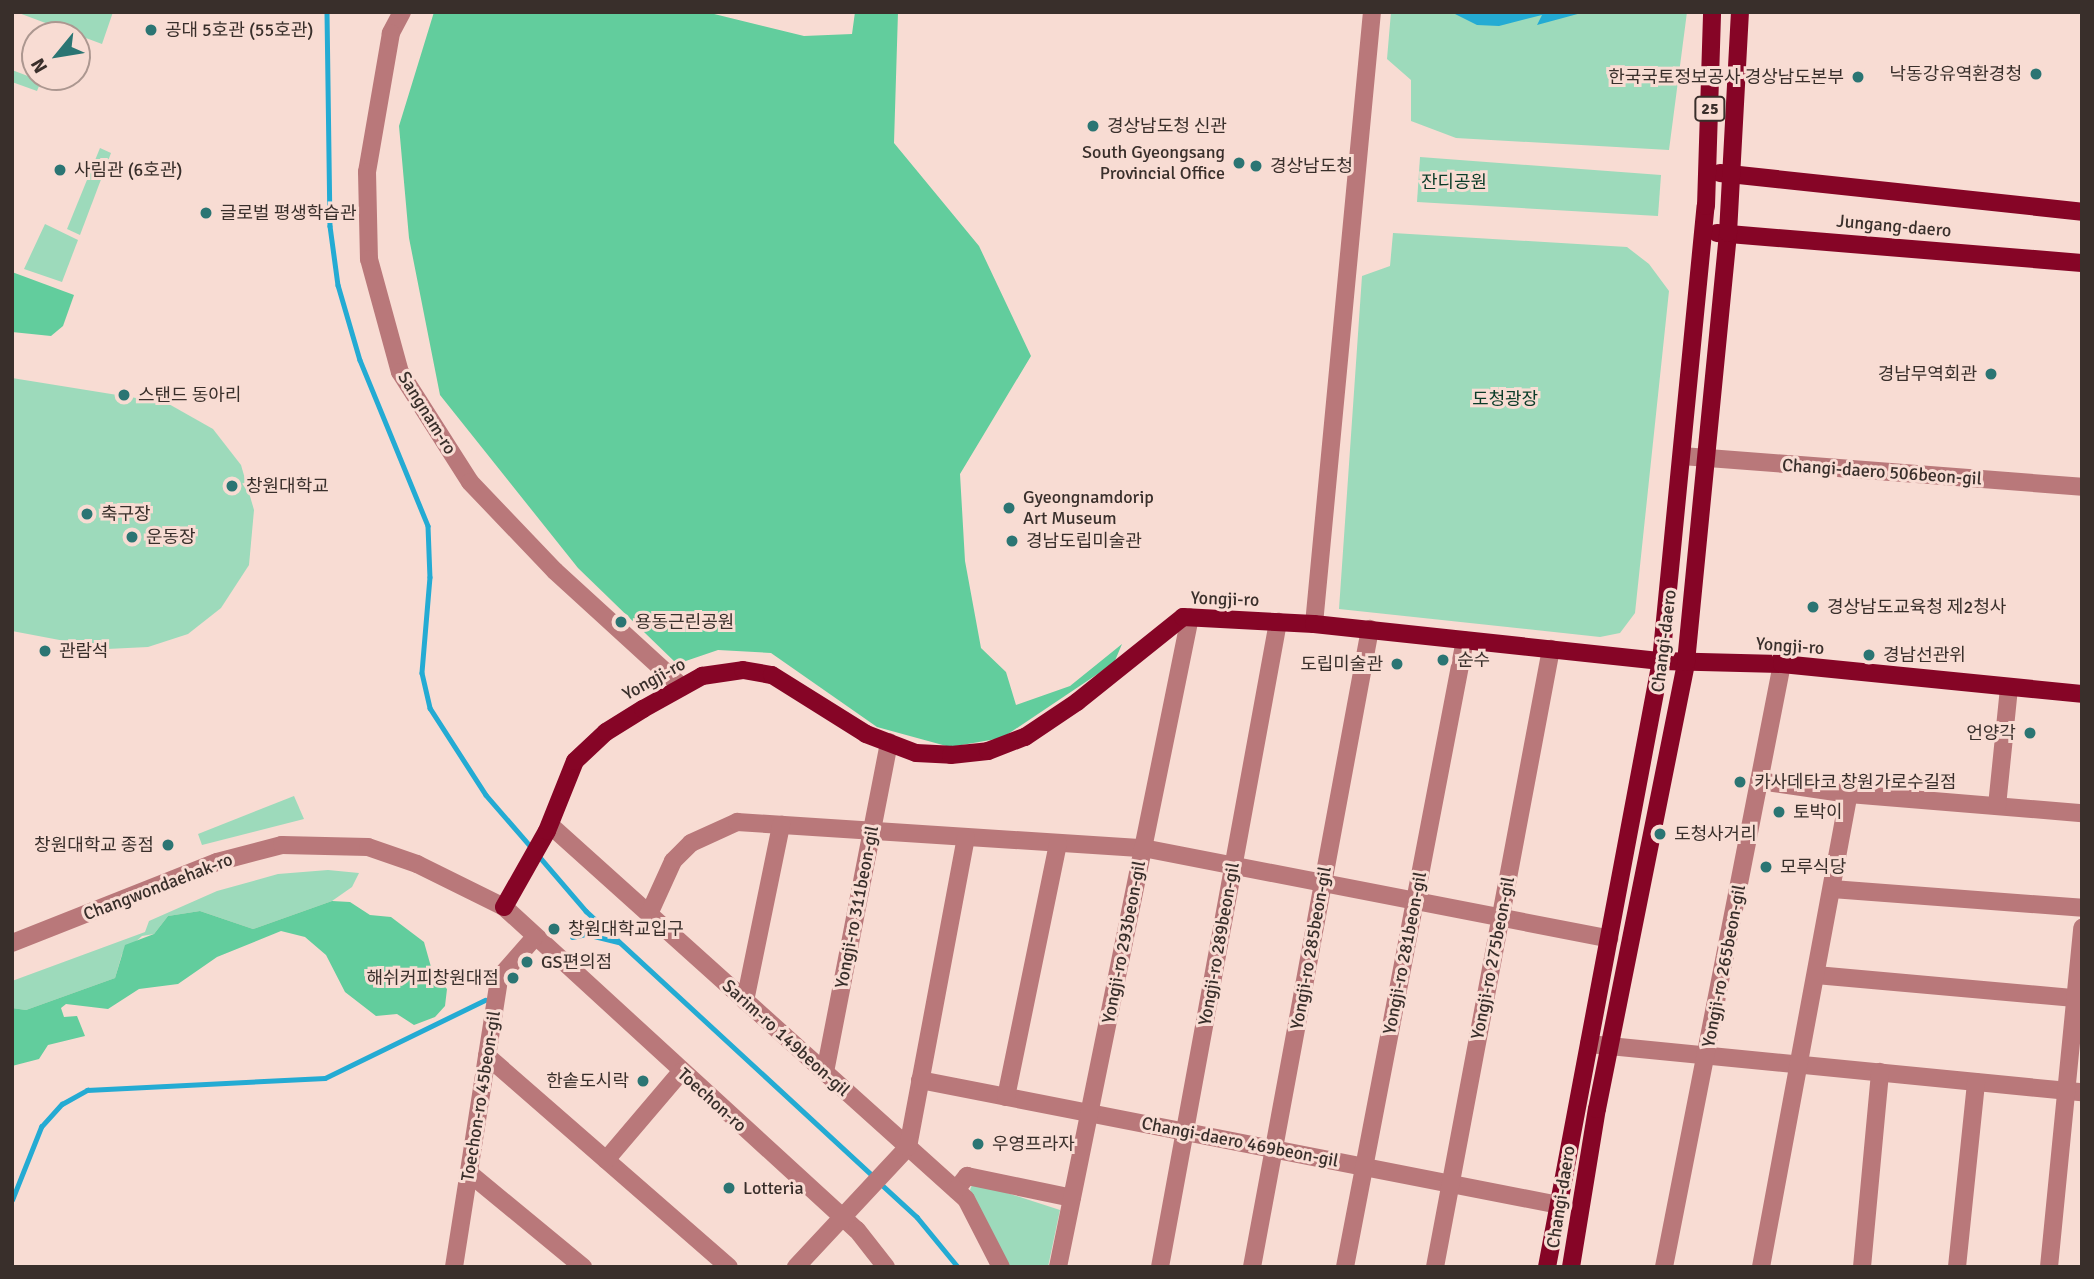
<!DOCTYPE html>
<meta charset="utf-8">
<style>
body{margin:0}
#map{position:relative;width:2094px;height:1279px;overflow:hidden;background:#f8dcd3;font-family:Signika,"Noto Sans KR",sans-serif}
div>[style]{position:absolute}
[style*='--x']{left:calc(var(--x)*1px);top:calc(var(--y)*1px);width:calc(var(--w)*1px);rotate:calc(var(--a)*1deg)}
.green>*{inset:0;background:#9ddabb}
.forest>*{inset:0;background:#62cd9d}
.water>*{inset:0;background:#24abd3}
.stream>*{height:4.5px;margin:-2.25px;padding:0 2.25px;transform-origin:2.25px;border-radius:2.25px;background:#24abd3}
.minor>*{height:18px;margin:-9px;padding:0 9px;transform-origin:9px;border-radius:9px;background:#b9787a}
.major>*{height:18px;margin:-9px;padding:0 9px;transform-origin:9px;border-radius:9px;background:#860526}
.dots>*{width:19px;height:19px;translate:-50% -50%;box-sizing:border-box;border:4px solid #f8dcd3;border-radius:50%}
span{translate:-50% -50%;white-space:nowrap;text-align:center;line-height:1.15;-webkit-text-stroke:6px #f8dcd3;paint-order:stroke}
.shield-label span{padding:2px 5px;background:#f8dcd3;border:2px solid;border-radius:5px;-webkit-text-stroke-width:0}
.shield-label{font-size:16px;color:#392f2b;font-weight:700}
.poi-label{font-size:18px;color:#392f2b}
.left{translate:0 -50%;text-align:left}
.right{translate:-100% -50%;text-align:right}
.park-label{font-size:18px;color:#0b3b28}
.street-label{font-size:18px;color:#392f2b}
.frame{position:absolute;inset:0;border:14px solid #392f2b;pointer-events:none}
.north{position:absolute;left:21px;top:21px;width:70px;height:70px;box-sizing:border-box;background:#f8dcd3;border:2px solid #ac9790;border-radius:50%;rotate:240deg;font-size:19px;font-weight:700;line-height:28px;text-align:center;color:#392f2b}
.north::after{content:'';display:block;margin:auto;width:24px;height:32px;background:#2b7573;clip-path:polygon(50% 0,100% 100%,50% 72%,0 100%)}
</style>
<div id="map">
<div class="green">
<div style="clip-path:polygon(16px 12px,113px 12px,102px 44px)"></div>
<div style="clip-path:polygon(1391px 12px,1687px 12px,1669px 150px,1456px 138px,1411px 121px,1411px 80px,1387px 59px)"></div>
<div style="clip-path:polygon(12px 70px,41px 81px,37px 91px,12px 82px)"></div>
<div style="clip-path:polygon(100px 148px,111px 153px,80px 235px,67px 229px)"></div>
<div style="clip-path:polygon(1420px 157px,1661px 175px,1658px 216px,1417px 202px)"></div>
<div style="clip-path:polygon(45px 224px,78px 240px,62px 282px,24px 269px)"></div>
<div style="clip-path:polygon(1393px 233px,1627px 247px,1649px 264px,1669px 291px,1635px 613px,1620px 633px,1600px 637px,1339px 609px,1362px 276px,1390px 266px)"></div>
<div style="clip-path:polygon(12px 378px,167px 403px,213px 429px,241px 465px,254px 510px,249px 565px,221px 608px,188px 634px,148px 647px,107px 649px,12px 631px)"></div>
<div style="clip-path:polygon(294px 796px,304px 819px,202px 845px,198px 834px)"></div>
<div style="clip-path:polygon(328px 870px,359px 873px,352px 887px,332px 901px,253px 929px,200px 911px,168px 916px,154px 934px,142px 936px,122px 954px,115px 978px,26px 1010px,12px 1008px,12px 981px,145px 932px,149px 921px,217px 891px,278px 874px)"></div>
<div style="clip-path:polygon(973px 1182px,1060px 1210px,1048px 1267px,1006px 1267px,970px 1190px)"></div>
</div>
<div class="forest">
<div style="clip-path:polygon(434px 12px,706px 12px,804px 36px,852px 34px,855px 12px,898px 12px,894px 143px,979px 246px,1031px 356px,960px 474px,965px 561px,981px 648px,1006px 672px,1016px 705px,1070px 686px,1122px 644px,1114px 663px,1002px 738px,950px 747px,877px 727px,771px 653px,718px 650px,677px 664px,578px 568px,440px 395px,409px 238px,399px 126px)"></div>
<div style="clip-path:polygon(12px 272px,74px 295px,63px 326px,51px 336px,12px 332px)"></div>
<div style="clip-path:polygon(332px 901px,350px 902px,370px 915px,391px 917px,424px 942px,433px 974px,447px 989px,445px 1006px,435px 1017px,414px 1025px,397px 1014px,376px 1016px,345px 992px,326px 955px,305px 937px,281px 931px,217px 957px,178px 984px,139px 989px,108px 1009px,66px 1004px,61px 1008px,64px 1017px,77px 1016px,85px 1036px,48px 1045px,39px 1059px,12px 1066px,12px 1008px,26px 1010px,115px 978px,125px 945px,154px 934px,168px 916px,200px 911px,253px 929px)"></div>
</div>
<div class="water">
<div style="clip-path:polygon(1451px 12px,1585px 12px,1537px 25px,1542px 15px,1499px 26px,1477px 25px)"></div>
</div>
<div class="stream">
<div style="--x:327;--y:12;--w:214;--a:89.2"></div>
<div style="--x:330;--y:226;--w:60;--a:82.3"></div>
<div style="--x:338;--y:285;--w:78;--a:73.7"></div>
<div style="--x:360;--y:360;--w:179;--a:67.7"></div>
<div style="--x:428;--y:526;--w:51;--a:87.8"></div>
<div style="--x:430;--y:577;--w:96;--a:94.8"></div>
<div style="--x:422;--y:673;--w:36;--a:77"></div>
<div style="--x:430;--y:708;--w:103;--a:57.2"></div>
<div style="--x:486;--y:795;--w:70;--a:49"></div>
<div style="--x:538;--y:855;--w:74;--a:49.4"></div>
<div style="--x:586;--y:911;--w:393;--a:42.7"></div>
<div style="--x:572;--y:937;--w:14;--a:-12"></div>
<div style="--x:586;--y:934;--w:34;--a:14"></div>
<div style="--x:881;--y:1184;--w:49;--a:42.5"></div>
<div style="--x:917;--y:1217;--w:65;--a:50.6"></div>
<div style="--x:12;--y:1200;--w:79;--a:-68.3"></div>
<div style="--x:41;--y:1127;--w:31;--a:-48"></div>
<div style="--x:62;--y:1104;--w:29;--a:-29"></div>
<div style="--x:87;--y:1090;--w:238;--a:-2.9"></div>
<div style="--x:325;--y:1078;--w:178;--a:-26"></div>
</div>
<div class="minor">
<div style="--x:402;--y:12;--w:24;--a:118"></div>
<div style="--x:391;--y:33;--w:141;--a:99.8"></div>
<div style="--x:367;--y:172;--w:87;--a:88.7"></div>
<div style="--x:369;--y:259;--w:117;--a:74.7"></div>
<div style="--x:400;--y:372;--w:130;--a:57.5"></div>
<div style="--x:470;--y:482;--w:123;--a:46.3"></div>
<div style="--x:555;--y:571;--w:172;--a:42.4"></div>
<div style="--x:1682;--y:456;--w:401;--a:4.4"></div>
<div style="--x:1314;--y:624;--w:615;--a:-84.59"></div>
<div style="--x:1759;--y:781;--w:91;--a:8.2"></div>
<div style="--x:1849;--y:794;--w:234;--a:4.7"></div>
<div style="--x:1997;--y:806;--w:119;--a:-84.2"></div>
<div style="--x:550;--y:825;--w:559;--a:41.96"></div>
<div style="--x:966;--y:1199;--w:76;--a:62.8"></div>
<div style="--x:1832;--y:889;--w:251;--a:4.3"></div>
<div style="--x:649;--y:914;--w:58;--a:-65.6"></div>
<div style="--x:673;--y:861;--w:25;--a:-45"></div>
<div style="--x:691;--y:843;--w:51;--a:-24.5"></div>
<div style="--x:737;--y:822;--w:407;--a:3.7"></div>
<div style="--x:1143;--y:848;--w:475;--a:11"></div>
<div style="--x:12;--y:943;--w:220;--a:-21.6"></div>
<div style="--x:217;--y:862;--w:67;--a:-14.7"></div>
<div style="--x:282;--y:845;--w:86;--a:1.3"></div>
<div style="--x:368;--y:847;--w:52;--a:19.1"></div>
<div style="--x:417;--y:864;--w:97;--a:26.3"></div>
<div style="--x:504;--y:907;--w:478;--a:42.5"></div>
<div style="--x:857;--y:1230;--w:47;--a:51.9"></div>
<div style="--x:1816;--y:975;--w:260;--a:5.1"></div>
<div style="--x:745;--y:1001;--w:180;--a:-78.4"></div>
<div style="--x:1589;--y:1044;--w:495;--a:5.6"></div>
<div style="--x:487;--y:1056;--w:321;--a:41.1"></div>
<div style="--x:825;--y:1072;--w:336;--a:-79"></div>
<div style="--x:920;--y:1080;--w:651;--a:11.07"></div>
<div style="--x:1006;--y:1097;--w:259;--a:-78.4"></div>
<div style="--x:606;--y:1160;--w:116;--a:-49.6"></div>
<div style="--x:469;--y:1173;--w:148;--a:39.5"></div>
<div style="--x:956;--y:1190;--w:18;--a:-52"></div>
<div style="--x:967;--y:1176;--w:107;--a:11.8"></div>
<div style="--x:454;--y:1267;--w:292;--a:-81.1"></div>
<div style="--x:499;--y:978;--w:53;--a:-48.8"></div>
<div style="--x:796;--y:1267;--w:164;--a:-47"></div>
<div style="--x:908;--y:1147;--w:315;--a:-79.4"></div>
<div style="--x:1058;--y:1267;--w:663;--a:-78.52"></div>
<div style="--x:1160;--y:1267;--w:656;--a:-79.63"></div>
<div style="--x:1252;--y:1267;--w:649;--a:-79.52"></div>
<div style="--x:1345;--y:1267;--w:638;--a:-79.17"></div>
<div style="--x:1435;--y:1267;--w:629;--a:-79.37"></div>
<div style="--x:1664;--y:1267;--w:614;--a:-78.93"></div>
<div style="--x:1761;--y:1267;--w:481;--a:-79.5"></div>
<div style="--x:1862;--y:1267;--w:196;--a:-84.7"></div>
<div style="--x:1957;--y:1267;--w:186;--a:-84.1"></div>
<div style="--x:2049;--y:1267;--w:341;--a:-84.4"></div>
</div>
<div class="major">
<div style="--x:1720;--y:173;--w:364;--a:6.1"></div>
<div style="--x:1717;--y:233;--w:366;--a:4.7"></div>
<div style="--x:504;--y:907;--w:87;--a:-60.5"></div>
<div style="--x:547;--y:831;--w:75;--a:-68.2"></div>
<div style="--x:575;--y:761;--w:42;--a:-43.1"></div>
<div style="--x:606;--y:732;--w:44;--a:-31.9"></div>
<div style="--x:643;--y:709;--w:68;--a:-29.2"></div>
<div style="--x:702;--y:676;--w:41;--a:-8.3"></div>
<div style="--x:743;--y:670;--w:29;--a:10"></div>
<div style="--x:772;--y:675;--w:111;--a:32.1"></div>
<div style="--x:866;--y:734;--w:53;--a:20.8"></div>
<div style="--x:916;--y:753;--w:35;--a:3"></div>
<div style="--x:951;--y:755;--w:37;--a:-6"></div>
<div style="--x:988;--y:751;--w:40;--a:-21"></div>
<div style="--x:1025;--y:737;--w:63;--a:-33.9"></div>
<div style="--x:1077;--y:702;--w:136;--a:-38.7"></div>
<div style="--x:1183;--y:617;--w:131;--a:3.1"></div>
<div style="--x:1314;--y:624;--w:349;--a:6.1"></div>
<div style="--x:1661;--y:661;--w:121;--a:1.4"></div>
<div style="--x:1782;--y:664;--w:301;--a:5.7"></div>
<div style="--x:1547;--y:1267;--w:617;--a:-79.35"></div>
<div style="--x:1661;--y:661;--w:457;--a:-84.4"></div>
<div style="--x:1706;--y:206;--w:194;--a:-88.2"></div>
<div style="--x:1571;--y:1267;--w:160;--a:-80.7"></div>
<div style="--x:1597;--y:1109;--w:456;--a:-78.7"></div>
<div style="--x:1686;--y:662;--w:431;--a:-84.4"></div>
<div style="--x:1728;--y:233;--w:221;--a:-86.9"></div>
</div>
<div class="dots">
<div style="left:151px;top:30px;background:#2b7573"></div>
<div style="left:2036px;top:74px;background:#2b7573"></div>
<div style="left:1858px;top:77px;background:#2b7573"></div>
<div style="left:1093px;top:126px;background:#2b7573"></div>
<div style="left:1239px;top:163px;background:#2b7573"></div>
<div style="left:1256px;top:166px;background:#2b7573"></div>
<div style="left:60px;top:170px;background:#2b7573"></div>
<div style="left:206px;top:213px;background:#2b7573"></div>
<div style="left:1991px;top:374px;background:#2b7573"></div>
<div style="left:124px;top:395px;background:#2b7573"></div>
<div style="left:232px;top:486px;background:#2b7573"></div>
<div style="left:1009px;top:508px;background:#2b7573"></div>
<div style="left:87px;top:514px;background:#2b7573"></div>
<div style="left:132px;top:537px;background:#2b7573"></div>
<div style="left:1012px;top:541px;background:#2b7573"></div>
<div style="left:1813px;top:607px;background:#2b7573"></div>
<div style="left:621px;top:622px;background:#2b7573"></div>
<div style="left:45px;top:651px;background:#2b7573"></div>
<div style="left:1869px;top:655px;background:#2b7573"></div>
<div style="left:1443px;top:660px;background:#2b7573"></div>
<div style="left:1397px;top:664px;background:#2b7573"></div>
<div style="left:2030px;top:733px;background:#2b7573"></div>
<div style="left:1740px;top:782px;background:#2b7573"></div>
<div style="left:1779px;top:812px;background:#2b7573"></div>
<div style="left:1660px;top:834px;background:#2b7573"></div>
<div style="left:168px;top:845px;background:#2b7573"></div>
<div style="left:1766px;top:867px;background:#2b7573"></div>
<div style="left:554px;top:929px;background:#2b7573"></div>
<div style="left:527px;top:962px;background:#2b7573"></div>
<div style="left:513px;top:978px;background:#2b7573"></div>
<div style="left:643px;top:1081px;background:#2b7573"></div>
<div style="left:978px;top:1144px;background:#2b7573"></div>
<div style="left:729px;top:1188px;background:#2b7573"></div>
</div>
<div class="shield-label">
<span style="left:1710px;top:109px">25</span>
</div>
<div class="poi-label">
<span class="left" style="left:165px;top:30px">공대 5호관 (55호관)</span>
<span class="right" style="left:2022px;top:74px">낙동강유역환경청</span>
<span class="right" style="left:1844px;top:77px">한국국토정보공사 경상남도본부</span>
<span class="left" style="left:1107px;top:126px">경상남도청 신관</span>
<span class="right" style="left:1225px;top:163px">South Gyeongsang<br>Provincial Office</span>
<span class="left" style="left:1270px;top:166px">경상남도청</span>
<span class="left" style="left:74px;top:170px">사림관 (6호관)</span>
<span class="left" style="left:220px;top:213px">글로벌 평생학습관</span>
<span class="right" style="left:1977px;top:374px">경남무역회관</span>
<span class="left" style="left:138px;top:395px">스탠드 동아리</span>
<span class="left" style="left:246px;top:486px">창원대학교</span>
<span class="left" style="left:1023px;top:508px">Gyeongnamdorip<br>Art Museum</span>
<span class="left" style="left:101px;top:514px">축구장</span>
<span class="left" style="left:146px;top:537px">운동장</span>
<span class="left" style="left:1026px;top:541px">경남도립미술관</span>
<span class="left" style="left:1827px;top:607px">경상남도교육청 제2청사</span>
<span class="left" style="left:635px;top:622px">용동근린공원</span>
<span class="left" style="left:59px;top:651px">관람석</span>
<span class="left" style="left:1883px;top:655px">경남선관위</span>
<span class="left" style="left:1457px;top:660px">순수</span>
<span class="right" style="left:1383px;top:664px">도립미술관</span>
<span class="right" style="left:2016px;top:733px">언양각</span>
<span class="left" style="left:1754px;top:782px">카사데타코 창원가로수길점</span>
<span class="left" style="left:1793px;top:812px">토박이</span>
<span class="left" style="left:1674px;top:834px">도청사거리</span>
<span class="right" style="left:154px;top:845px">창원대학교 종점</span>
<span class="left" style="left:1780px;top:867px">모루식당</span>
<span class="left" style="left:568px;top:929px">창원대학교입구</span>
<span class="left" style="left:541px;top:962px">GS편의점</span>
<span class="right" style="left:499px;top:978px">해쉬커피창원대점</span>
<span class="right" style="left:629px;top:1081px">한솥도시락</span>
<span class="left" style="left:992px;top:1144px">우영프라자</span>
<span class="left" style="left:743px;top:1188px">Lotteria</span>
</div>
<div class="park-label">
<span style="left:1454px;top:182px">잔디공원</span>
<span style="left:1505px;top:399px">도청광장</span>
</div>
<div class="street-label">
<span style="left:1894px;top:226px;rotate:5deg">Jungang-daero</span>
<span style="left:427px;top:413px;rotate:58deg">Sangnam-ro</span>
<span style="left:1882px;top:472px;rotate:4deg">Changi-daero 506beon-gil</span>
<span style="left:1225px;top:599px;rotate:2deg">Yongji-ro</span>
<span style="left:1664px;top:641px;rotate:-83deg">Changi-daero</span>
<span style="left:1790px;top:646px;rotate:4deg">Yongji-ro</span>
<span style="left:654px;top:679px;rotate:-29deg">Yongji-ro</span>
<span style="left:158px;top:887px;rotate:-21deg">Changwondaehak-ro</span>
<span style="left:857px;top:907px;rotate:-79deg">Yongji-ro 311beon-gil</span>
<span style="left:1124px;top:942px;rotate:-79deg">Yongji-ro 293beon-gil</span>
<span style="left:1219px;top:944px;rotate:-80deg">Yongji-ro 289beon-gil</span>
<span style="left:1311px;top:948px;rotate:-80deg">Yongji-ro 285beon-gil</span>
<span style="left:1405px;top:953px;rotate:-79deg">Yongji-ro 281beon-gil</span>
<span style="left:1493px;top:958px;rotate:-79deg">Yongji-ro 275beon-gil</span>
<span style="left:1724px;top:966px;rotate:-79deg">Yongji-ro 265beon-gil</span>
<span style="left:786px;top:1038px;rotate:42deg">Sarim-ro 149beon-gil</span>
<span style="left:481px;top:1096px;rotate:-81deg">Toechon-ro 45beon-gil</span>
<span style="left:712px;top:1100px;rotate:42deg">Toechon-ro</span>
<span style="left:1240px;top:1142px;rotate:11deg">Changi-daero 469beon-gil</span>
<span style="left:1561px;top:1197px;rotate:-81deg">Changi-daero</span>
</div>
<div class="frame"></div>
<div class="north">N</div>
</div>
